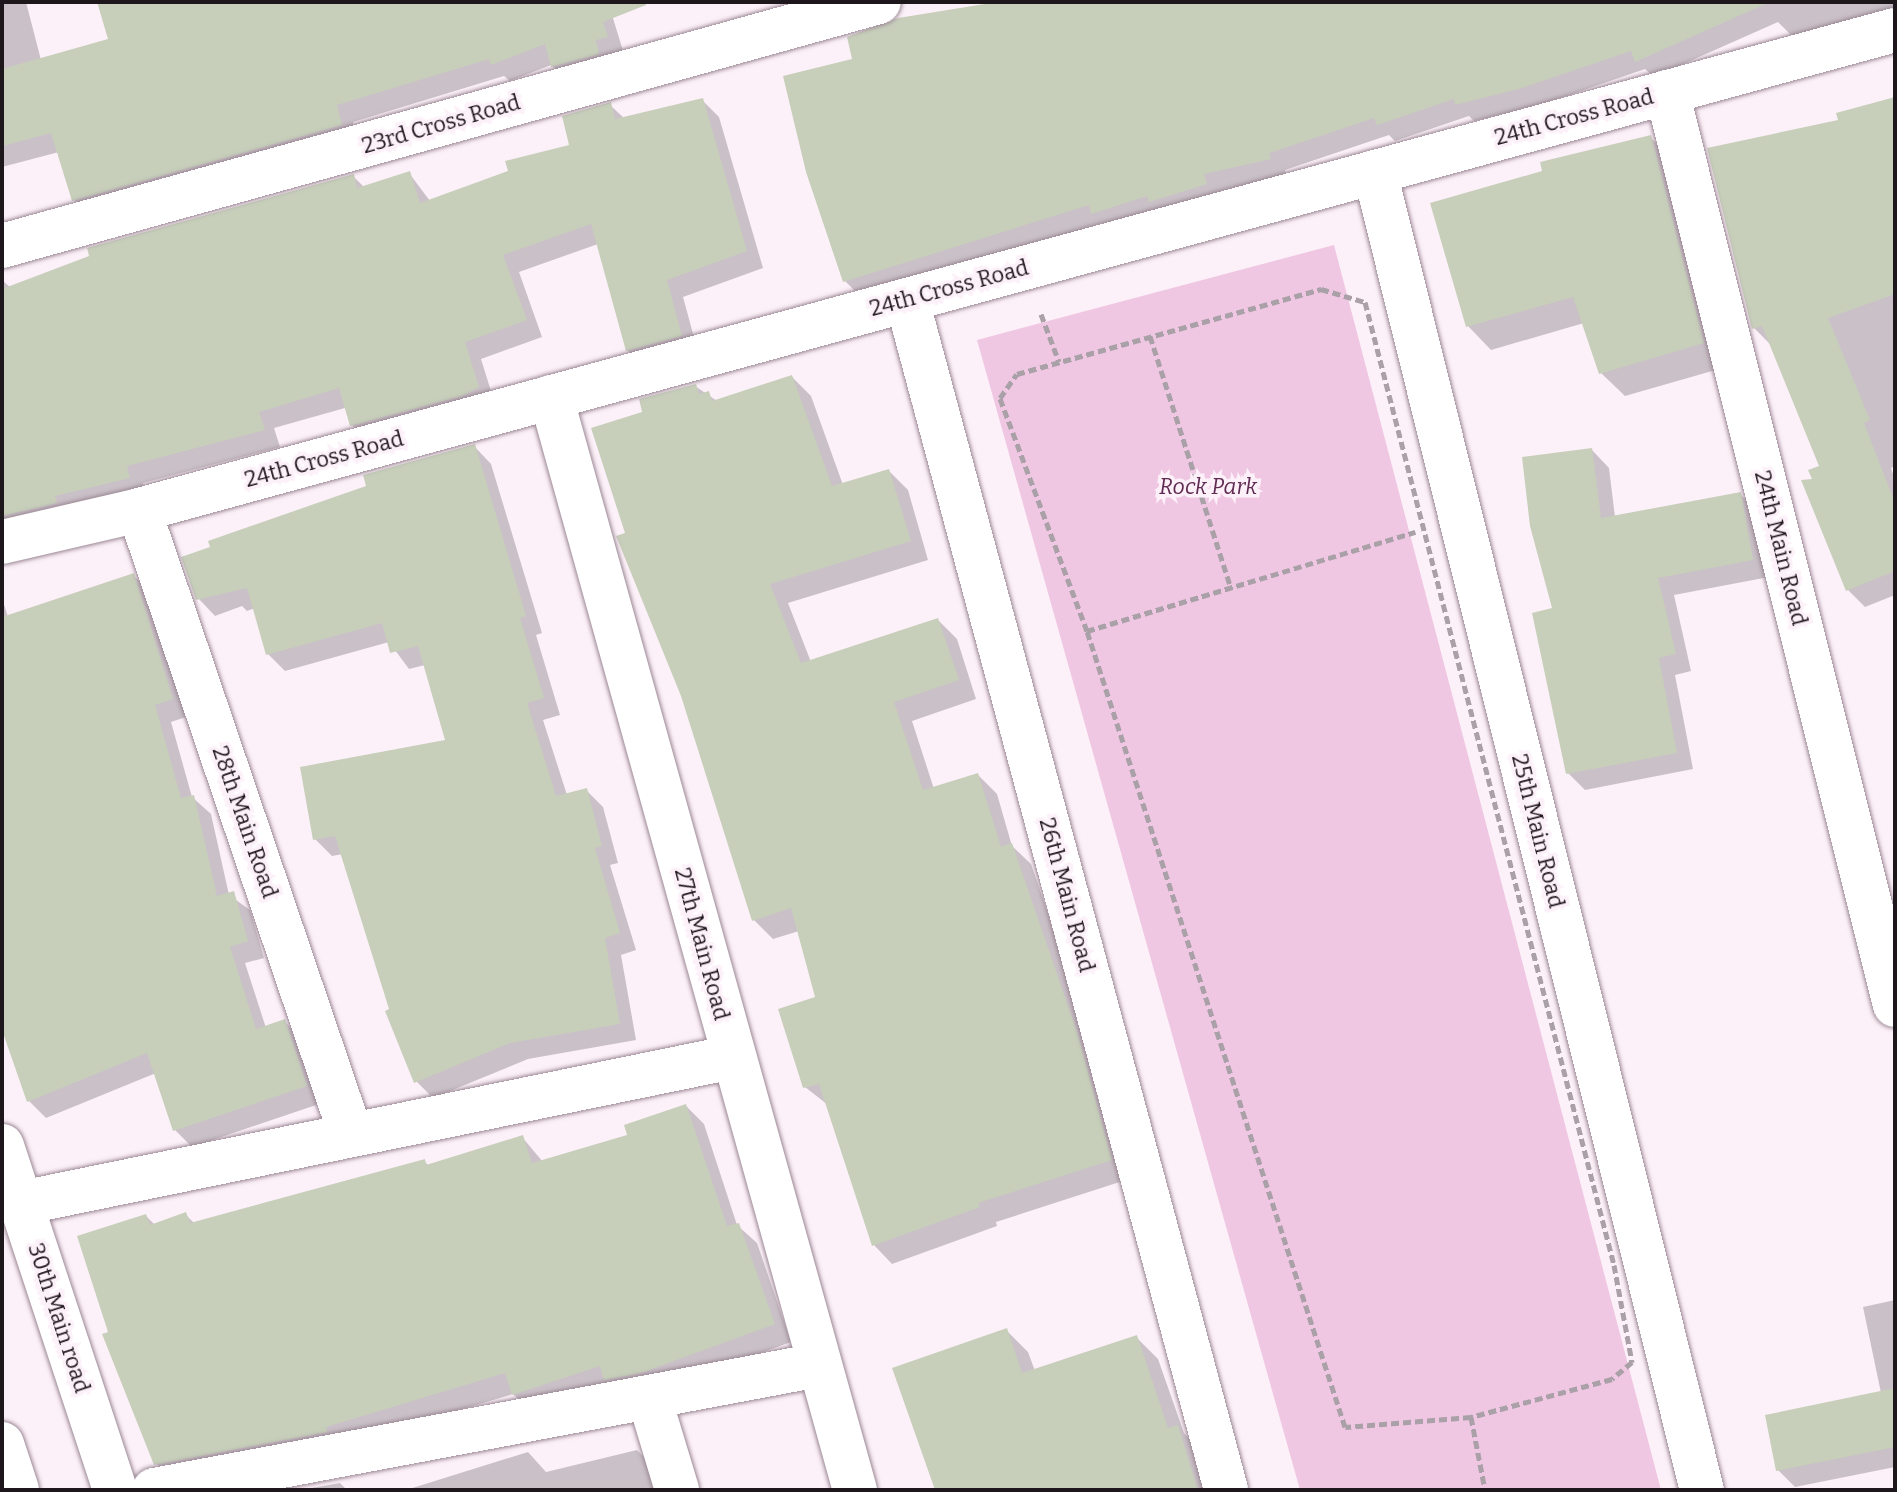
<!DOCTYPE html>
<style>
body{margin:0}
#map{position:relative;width:1897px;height:1492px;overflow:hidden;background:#fdf1f9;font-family:Bitter,serif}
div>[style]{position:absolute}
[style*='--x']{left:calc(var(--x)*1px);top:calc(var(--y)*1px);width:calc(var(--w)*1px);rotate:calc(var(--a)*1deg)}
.green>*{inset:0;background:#efc7e2}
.shadow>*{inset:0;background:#0003}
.building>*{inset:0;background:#c7cfbb}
.path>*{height:5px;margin-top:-2.5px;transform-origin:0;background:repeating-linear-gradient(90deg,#aaa0a7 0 8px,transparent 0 12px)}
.roads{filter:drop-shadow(0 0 2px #9b8895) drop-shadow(0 0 2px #9b8895)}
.minor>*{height:44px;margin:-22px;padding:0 22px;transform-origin:22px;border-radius:22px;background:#fff}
.major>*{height:44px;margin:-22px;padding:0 22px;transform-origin:22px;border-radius:22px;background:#fff}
span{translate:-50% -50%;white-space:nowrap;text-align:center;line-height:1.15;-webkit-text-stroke:7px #fdf1f9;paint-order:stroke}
.street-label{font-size:22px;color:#1d161b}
.park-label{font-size:22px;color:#602b52;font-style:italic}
.frame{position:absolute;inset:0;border:4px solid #1d161b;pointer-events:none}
</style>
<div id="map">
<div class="green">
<div style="clip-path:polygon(1334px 245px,1661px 1490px,1300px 1490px,977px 340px)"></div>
</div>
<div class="shadow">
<div style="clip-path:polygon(2px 2px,26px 2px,41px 60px,110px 40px,99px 2px,608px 2px,624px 54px,570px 83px,551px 65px,510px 81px,504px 76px,353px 122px,358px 142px,91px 217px,74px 200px,59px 152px,2px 167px)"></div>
<div style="clip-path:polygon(1002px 2px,1895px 2px,1895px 27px,1792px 36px,1778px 22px,1654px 77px,1645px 69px,1540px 105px,1474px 121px,1469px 116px,1395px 141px,1389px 135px,1285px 170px,1287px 176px,1220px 191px,1223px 201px,1110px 230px,1103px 223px,862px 298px,845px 281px,855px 61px)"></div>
<div style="clip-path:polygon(1895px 99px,1895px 466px,1891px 468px,1895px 480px,1895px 595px,1865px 607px,1848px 590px,1814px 480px,1822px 467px,1771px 345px,1754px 328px,1840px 122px)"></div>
<div style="clip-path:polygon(702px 100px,719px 117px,763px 268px,683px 297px,698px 352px,644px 367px,627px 350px,598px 244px,519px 272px,542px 337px,481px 359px,495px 404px,369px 442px,352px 425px,345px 408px,274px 428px,280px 447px,143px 483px,146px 495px,2px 539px,2px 280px,11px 288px,353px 176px,365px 188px,409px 173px,430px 201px,572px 147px,610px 105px,625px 119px)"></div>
<div style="clip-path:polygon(1650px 137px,1674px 161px,1726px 367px,1625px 396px,1601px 373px,1584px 323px,1491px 350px,1468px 326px,1545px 172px)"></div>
<div style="clip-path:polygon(792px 377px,811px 396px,843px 485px,889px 471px,908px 490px,928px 560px,788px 603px,811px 662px,938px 620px,957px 639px,976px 699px,912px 721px,934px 789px,978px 775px,997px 794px,1012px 846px,1031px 864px,1096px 1053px,1129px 1179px,996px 1222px,997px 1226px,892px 1264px,873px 1244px,828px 1105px,805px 1087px,817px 999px,799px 931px,773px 939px,754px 920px,683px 695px,645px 414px,695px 386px,717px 401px)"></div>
<div style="clip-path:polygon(474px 446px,491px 464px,542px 633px,536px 635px,560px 715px,543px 720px,567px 795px,586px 790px,603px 807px,618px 863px,610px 865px,636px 950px,621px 955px,636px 1040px,528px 1059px,433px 1098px,416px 1081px,343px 854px,332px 856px,315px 839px,447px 742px,425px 665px,409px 669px,389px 642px,285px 671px,268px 654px,255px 608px,247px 611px,242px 606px,215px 616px,198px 598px,369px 487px)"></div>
<div style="clip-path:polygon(1592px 450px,1609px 468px,1615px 517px,1740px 494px,1757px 511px,1769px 577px,1674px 595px,1691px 671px,1675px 675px,1693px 769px,1585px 790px,1568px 773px,1555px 610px)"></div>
<div style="clip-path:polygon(133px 575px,150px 592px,189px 716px,171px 722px,192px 797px,211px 814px,229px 895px,250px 910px,264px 958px,245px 963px,266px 1028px,285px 1022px,302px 1039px,322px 1103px,192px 1147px,175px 1130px,156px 1073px,46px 1118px,29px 1101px,2px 1028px,2px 598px,8px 617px)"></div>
<div style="clip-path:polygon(686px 1106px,704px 1124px,737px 1225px,757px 1243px,791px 1342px,659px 1390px,532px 1412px,513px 1394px,342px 1445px,174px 1482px,156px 1463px,110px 1333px,146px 1216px,155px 1225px,185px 1214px,195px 1224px,424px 1161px,429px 1166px,522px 1137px,543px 1162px,630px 1137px)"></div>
<div style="clip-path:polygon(1895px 1300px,1895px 1467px,1795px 1487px,1778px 1470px,1881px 1393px,1863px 1307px)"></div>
<div style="clip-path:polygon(1006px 1330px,1028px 1352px,1035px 1371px,1136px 1337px,1158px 1359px,1184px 1433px,1200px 1450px,1212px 1490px,943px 1490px)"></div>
<div style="clip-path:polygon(637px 1450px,654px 1467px,659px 1490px,406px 1490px,528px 1452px,546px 1472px)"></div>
<div style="clip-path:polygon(340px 1483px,347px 1490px,300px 1490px)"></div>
</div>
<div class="building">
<div style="clip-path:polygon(97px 2px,646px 2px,646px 5px,603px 22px,608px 37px,596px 40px,599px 54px,551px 67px,545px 44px,491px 65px,489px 59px,337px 105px,342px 125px,72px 201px,51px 133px,2px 146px,2px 69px,108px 39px)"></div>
<div style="clip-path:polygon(997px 2px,1770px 2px,1635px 62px,1631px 51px,1522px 88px,1455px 105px,1454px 99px,1377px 125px,1374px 118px,1269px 153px,1271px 159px,1204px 174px,1207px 184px,1149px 202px,1147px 196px,1091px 214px,1089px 205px,843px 282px,806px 172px,783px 76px,852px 59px,847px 37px,898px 18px)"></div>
<div style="clip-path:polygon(1895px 97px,1895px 294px,1828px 318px,1870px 420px,1864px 423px,1895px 503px,1895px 571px,1846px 591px,1801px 480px,1812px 479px,1808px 470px,1819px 466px,1762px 326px,1752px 329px,1707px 148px,1838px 120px,1836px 113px)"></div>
<div style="clip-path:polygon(703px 98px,747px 251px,667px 280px,682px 336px,626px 351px,591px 224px,503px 255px,527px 320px,465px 342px,479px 387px,462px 396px,350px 426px,339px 388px,259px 412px,265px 430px,127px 466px,130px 478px,55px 496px,57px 503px,2px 516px,2px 289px,89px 256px,87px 248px,354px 174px,357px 188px,410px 171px,420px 203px,508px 171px,505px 161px,569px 145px,562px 116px,611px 102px,615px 119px)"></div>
<div style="clip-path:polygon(1651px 135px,1704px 343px,1599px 374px,1573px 297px,1466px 327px,1430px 203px,1542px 171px,1540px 162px)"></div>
<div style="clip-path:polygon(792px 375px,832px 486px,889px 469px,911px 541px,770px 584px,801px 663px,938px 618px,959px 680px,894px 702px,923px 790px,978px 773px,1001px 847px,1012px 843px,1077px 1032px,1112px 1160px,978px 1203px,980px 1207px,872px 1246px,819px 1084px,803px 1088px,778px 1009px,815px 997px,791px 908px,752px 921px,681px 696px,616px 536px,625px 533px,591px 428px,642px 412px,639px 399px,696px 384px,699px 394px,709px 391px,712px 401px)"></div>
<div style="clip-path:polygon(475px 444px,526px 616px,520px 618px,544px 698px,527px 703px,556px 796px,587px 788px,602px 846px,595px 848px,620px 933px,605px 938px,620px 1024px,510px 1043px,414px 1083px,385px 1011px,389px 1009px,335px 836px,313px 840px,300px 767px,445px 740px,418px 646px,390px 653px,382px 623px,266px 655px,247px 588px,196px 600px,181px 557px,210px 547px,208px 541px,366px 486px,363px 475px)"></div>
<div style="clip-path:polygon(1592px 448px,1601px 518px,1741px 492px,1753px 560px,1658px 578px,1676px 654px,1659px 658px,1677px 753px,1566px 774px,1532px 613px,1552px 608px,1530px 526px,1522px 457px)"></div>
<div style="clip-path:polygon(134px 573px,173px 699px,155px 705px,181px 798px,194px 795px,217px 896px,234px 891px,248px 941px,230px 947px,256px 1029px,285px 1019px,307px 1086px,173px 1131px,147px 1053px,27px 1102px,2px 1030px,2px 617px)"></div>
<div style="clip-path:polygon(686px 1104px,727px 1226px,739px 1223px,775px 1324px,641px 1373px,604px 1380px,600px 1366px,512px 1395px,505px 1373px,326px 1427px,327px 1432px,154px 1465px,102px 1334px,108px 1332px,77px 1236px,146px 1214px,150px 1225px,186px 1212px,190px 1223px,425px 1159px,426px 1165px,523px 1135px,532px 1163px,627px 1135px,624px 1125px)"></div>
<div style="clip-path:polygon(1007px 1328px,1022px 1373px,1137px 1335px,1168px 1428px,1178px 1425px,1198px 1490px,935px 1490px,892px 1368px)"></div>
<div style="clip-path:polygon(1895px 1388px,1895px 1447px,1776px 1471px,1765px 1415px)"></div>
</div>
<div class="path">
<div style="--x:1321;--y:289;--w:46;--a:16.5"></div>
<div style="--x:1365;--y:302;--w:995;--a:75.5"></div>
<div style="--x:1614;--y:1265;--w:99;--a:79.5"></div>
<div style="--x:1632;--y:1362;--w:26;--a:140"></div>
<div style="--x:1612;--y:1379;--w:146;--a:164.9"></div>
<div style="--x:1471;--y:1417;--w:126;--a:175.5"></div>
<div style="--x:1345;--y:1427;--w:837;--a:-107.96"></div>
<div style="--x:1087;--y:631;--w:249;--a:-110.5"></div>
<div style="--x:1000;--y:398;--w:29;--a:-55"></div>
<div style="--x:1017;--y:374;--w:316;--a:-15.6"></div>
<div style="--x:1041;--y:314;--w:51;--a:69.4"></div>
<div style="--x:1150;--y:336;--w:265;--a:72.2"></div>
<div style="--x:1087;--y:631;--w:343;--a:-16.8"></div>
<div style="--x:1471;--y:1417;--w:74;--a:79.1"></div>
</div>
<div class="roads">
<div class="minor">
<div style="--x:1667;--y:92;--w:941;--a:75.98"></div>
<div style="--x:1375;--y:172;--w:1358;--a:76.07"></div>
<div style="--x:2;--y:246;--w:910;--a:-15.55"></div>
<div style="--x:907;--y:300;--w:1232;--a:74.99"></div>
<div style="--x:551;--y:397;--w:1134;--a:74.46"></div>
<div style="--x:139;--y:510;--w:660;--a:71.26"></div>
<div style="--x:2;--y:542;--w:141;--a:-13.1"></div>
<div style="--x:139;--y:510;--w:1820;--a:-15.29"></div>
<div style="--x:21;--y:1203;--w:727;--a:-11.59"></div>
<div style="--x:649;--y:1397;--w:97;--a:73.2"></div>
<div style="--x:154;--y:1490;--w:677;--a:-10.65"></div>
</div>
<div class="major">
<div style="--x:2;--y:1146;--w:362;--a:71.8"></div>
<div style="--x:2;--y:1444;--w:48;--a:71.9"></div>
</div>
</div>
<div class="street-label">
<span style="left:1574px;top:117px;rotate:-15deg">24th Cross Road</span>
<span style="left:441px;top:124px;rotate:-16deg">23rd Cross Road</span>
<span style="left:949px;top:288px;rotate:-15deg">24th Cross Road</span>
<span style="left:324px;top:459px;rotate:-15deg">24th Cross Road</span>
<span style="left:1781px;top:548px;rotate:76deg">24th Main Road</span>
<span style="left:245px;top:822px;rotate:71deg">28th Main Road</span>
<span style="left:1538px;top:831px;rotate:76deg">25th Main Road</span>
<span style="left:1067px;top:895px;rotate:75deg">26th Main Road</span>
<span style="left:702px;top:944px;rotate:75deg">27th Main Road</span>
<span style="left:59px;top:1318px;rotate:72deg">30th Main road</span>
</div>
<div class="park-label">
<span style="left:1208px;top:487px">Rock Park</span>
</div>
<div class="frame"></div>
</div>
